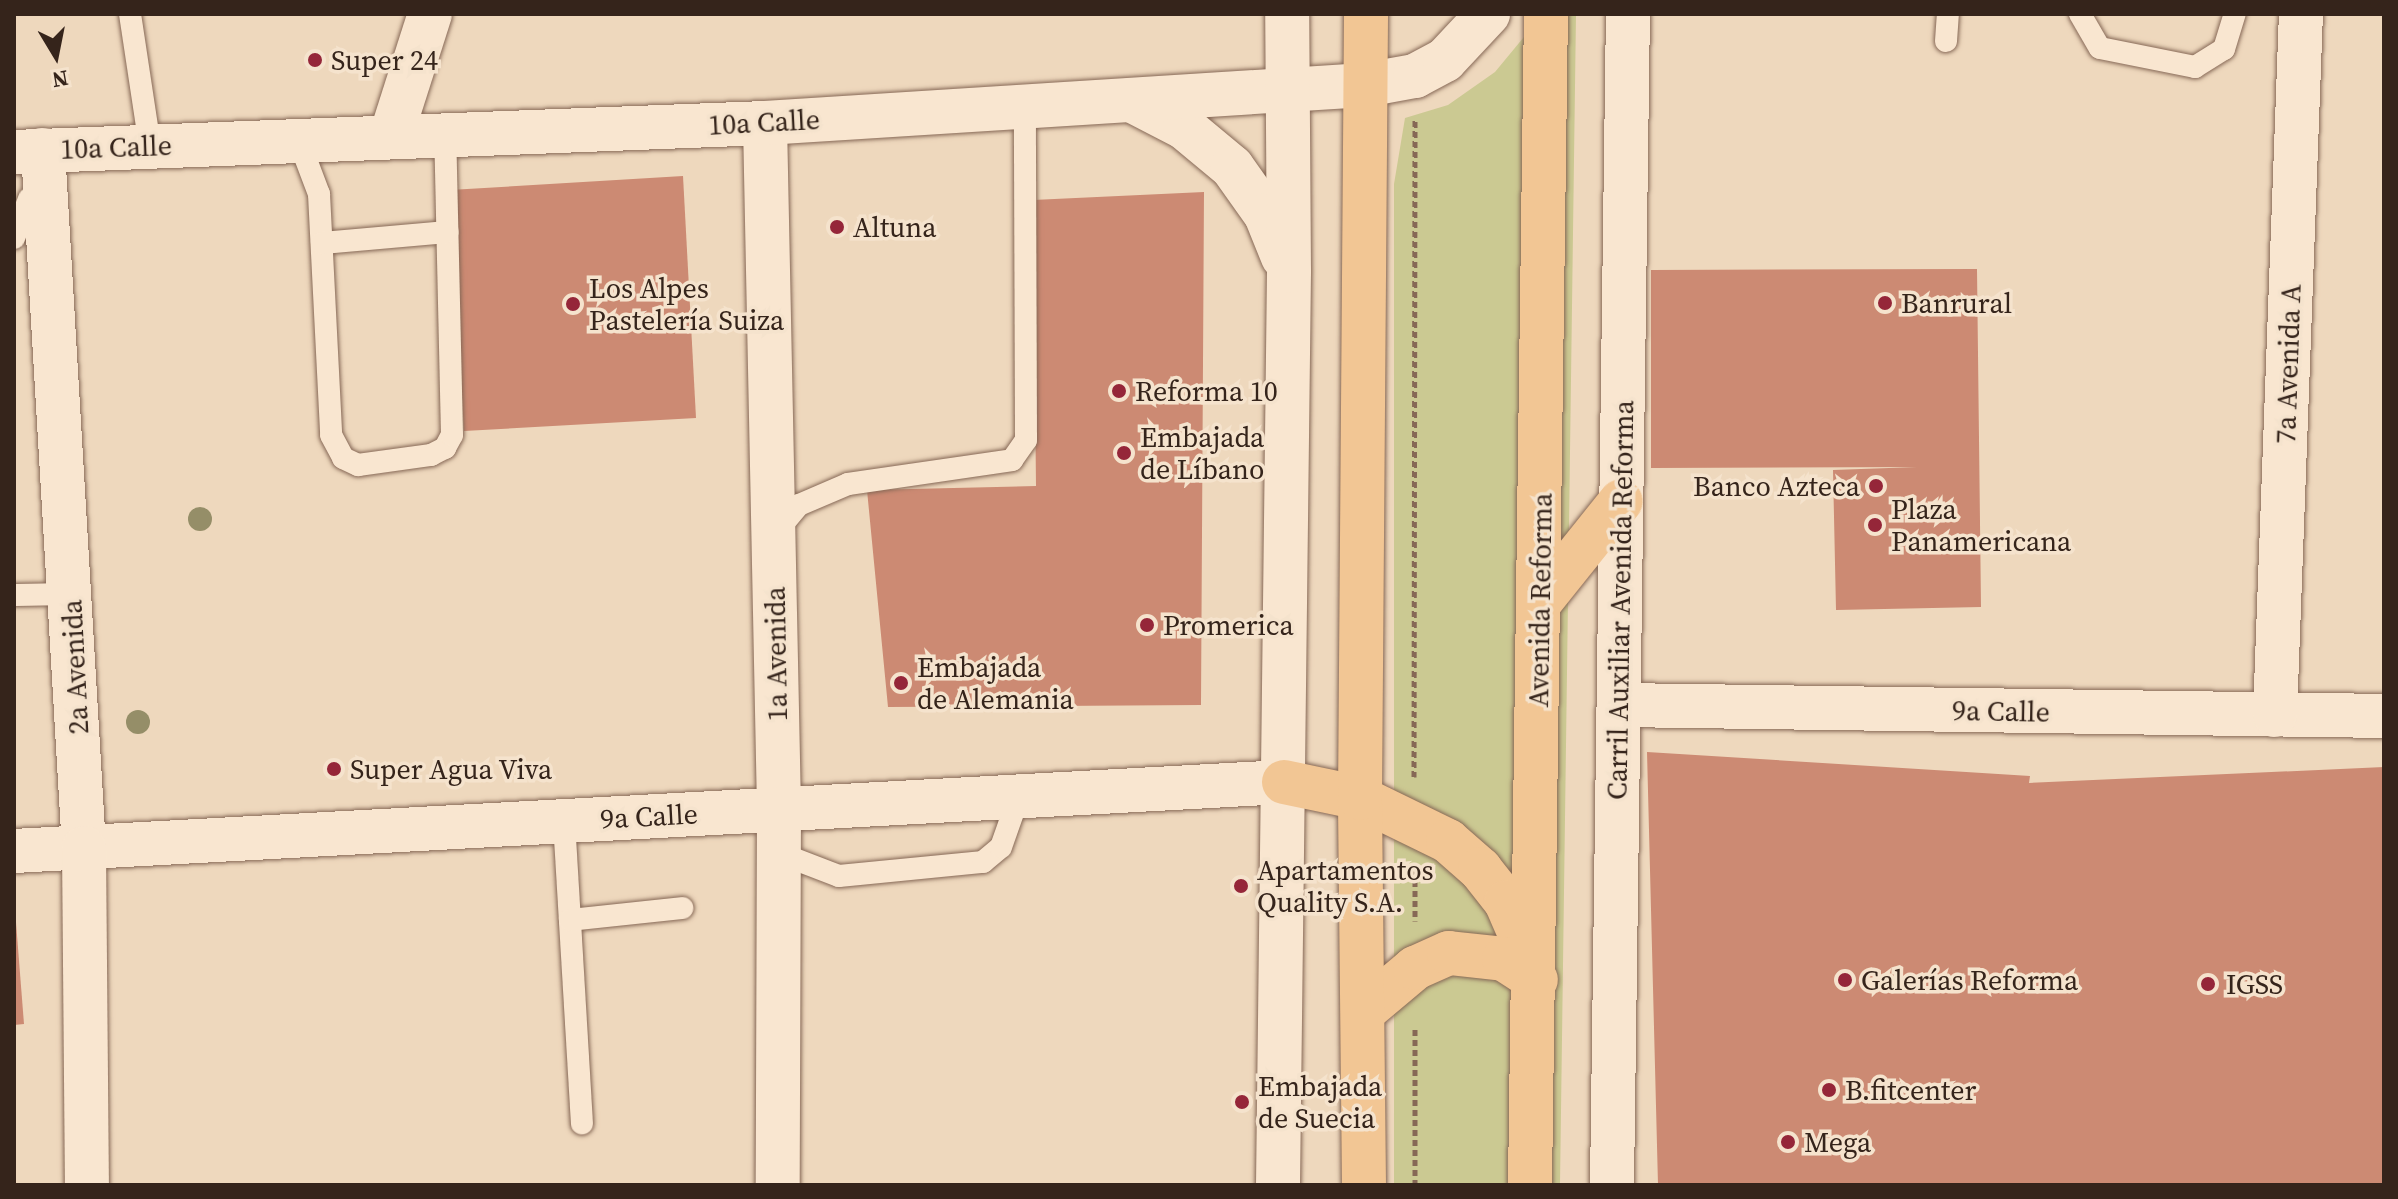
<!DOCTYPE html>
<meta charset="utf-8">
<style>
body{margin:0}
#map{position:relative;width:2398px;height:1199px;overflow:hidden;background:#eed8bd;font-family:"Source Serif 4",serif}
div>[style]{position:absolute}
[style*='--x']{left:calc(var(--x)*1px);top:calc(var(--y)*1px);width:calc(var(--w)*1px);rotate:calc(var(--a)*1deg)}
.green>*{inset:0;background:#cbc992}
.building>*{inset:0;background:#cc8a73}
.path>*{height:5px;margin-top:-2.5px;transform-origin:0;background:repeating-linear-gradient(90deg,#866856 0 6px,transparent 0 10px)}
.roads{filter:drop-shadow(0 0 2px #866856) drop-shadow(0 0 2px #866856)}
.lane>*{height:22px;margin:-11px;padding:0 11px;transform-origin:11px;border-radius:11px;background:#f9e6d0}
.street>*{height:44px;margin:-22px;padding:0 22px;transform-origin:22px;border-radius:22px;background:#f9e6d0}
.secondary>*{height:44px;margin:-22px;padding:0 22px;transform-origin:22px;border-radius:22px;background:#f9e6d0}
.primary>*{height:44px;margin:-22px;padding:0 22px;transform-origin:22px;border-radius:22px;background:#f2c694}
.trees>*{width:24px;height:24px;margin:-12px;border-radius:50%;background:#958e68}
.dots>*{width:22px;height:22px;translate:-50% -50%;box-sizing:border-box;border:4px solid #f5e3cd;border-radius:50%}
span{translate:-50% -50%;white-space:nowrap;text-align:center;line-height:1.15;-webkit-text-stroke:7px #f5e3cd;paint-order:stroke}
.poi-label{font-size:28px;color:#35241b}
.left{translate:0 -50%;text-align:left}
.right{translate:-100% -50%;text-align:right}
.street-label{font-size:28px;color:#35241b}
.frame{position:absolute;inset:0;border:16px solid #35241b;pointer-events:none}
.north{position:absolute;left:16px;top:16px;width:80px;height:80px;-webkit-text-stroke:6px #f5e3cd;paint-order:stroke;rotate:170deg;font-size:22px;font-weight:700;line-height:32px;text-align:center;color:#35241b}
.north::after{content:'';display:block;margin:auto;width:28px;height:36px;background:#35241b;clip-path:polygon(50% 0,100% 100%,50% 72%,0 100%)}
</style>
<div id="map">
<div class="green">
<div style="clip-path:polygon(1543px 14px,1576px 14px,1560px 1185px,1394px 1185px,1394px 184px,1405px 118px,1448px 105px,1495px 72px)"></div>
</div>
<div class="building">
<div style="clip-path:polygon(683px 176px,696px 418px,464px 431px,450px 190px)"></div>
<div style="clip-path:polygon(1204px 192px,1201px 705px,888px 707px,867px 490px,1036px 486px,1033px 200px)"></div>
<div style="clip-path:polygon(1977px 269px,1981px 607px,1836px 610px,1833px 470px,1917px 467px,1651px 468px,1651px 270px)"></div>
<div style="clip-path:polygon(1647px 752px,2030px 776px,2029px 783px,2384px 767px,2384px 1185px,1658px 1185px)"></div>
<div style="clip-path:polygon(14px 897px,24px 1024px,14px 1025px)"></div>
</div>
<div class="path">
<div style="--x:1414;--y:777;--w:658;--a:-89.91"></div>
<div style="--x:1415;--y:871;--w:50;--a:90"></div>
<div style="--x:1415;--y:1185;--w:158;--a:-90"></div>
</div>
<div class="roads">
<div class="lane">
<div style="--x:130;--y:14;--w:134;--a:81.4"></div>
<div style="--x:2080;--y:14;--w:39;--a:60"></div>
<div style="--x:2100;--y:48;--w:97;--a:11.3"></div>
<div style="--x:2195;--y:67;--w:34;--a:-32"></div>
<div style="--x:2224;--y:49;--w:37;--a:-73"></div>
<div style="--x:1946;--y:41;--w:27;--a:-86"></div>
<div style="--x:299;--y:141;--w:57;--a:69.3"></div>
<div style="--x:319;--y:194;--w:241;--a:87.1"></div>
<div style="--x:331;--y:435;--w:26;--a:62"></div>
<div style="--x:343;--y:458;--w:17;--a:25"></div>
<div style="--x:358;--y:465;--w:74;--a:-7.8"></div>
<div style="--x:431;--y:455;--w:16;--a:-27"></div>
<div style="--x:445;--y:448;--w:15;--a:-62"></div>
<div style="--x:452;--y:435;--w:300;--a:-91.3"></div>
<div style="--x:14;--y:238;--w:42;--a:-69"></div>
<div style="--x:322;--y:243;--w:126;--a:-5"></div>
<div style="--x:777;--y:531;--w:34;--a:-50"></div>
<div style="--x:799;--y:505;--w:53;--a:-23.2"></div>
<div style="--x:848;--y:484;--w:166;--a:-8.3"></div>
<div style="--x:1012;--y:460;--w:24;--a:-55"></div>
<div style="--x:1026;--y:440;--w:332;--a:-90.2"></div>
<div style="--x:14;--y:595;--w:57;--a:-1"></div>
<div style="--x:564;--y:821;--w:303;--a:86.6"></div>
<div style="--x:779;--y:853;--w:64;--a:21"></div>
<div style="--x:839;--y:876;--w:145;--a:-5.6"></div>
<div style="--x:983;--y:862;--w:23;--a:-40"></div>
<div style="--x:1001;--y:847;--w:54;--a:-70.6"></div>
<div style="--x:570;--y:920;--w:113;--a:-6.1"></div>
</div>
<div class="street">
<div style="--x:765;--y:123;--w:686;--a:88.83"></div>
<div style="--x:779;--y:809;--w:376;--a:90.2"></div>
<div style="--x:391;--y:136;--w:128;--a:-72.3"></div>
<div style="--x:1619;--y:705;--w:765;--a:0.82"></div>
<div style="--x:2275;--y:715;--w:701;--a:-87.88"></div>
<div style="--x:14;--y:851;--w:1272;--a:-3.11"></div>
</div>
<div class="secondary">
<div style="--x:1131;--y:100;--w:61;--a:27.4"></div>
<div style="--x:1185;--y:128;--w:61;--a:39.7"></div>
<div style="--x:1232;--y:167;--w:59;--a:54.7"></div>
<div style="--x:1266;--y:215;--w:45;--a:68"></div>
<div style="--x:43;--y:150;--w:699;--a:86.64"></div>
<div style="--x:84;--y:848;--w:337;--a:89.5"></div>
<div style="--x:14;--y:152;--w:752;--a:-2.21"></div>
<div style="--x:765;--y:123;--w:601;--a:-3.62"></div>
<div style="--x:1365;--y:85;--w:51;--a:-10.2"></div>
<div style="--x:1415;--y:76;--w:34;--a:-28"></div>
<div style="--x:1445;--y:60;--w:63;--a:-46.9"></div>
<div style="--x:1278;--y:1185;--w:914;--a:-89.31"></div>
<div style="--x:1289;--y:271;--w:257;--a:-90.4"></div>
<div style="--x:1612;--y:1185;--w:1171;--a:-89.22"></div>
</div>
<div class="primary">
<div style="--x:1540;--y:602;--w:129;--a:-51.3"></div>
<div style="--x:1284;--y:782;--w:78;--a:11.9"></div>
<div style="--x:1360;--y:798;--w:98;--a:26"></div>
<div style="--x:1448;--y:841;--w:43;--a:41.2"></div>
<div style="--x:1480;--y:869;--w:42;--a:51.8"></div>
<div style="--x:1506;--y:902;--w:58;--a:66.5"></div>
<div style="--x:1364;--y:1011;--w:67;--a:-40.1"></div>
<div style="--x:1415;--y:968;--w:37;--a:-24"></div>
<div style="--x:1449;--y:953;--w:55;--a:6.2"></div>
<div style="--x:1504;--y:959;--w:38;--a:33"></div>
<div style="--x:1364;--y:1185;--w:387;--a:-90.6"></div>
<div style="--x:1360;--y:798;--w:784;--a:-89.56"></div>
<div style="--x:1530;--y:1185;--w:1171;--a:-89.22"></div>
</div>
</div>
<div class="trees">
<div style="left:200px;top:519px"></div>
<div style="left:138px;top:722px"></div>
</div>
<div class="dots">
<div style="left:315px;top:60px;background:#952639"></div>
<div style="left:837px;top:227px;background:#952639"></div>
<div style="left:1885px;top:303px;background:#952639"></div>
<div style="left:573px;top:304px;background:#952639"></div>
<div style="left:1119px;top:391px;background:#952639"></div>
<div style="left:1124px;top:453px;background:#952639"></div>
<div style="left:1876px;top:486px;background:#952639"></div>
<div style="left:1875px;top:525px;background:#952639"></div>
<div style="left:1147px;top:625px;background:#952639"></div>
<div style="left:901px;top:683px;background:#952639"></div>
<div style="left:334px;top:769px;background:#952639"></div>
<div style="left:1241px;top:886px;background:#952639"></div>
<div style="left:1845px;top:980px;background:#952639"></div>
<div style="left:2208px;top:984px;background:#952639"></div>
<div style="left:1829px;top:1090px;background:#952639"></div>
<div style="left:1242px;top:1102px;background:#952639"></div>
<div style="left:1788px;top:1142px;background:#952639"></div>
</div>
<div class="poi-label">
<span class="left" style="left:331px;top:60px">Super 24</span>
<span class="left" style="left:853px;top:227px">Altuna</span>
<span class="left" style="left:589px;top:304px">Los Alpes<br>Pastelería Suiza</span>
<span class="left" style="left:1901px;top:303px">Banrural</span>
<span class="left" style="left:1135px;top:391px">Reforma 10</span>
<span class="left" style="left:1140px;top:453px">Embajada<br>de Líbano</span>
<span class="right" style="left:1860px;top:486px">Banco Azteca</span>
<span class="left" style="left:1891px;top:525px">Plaza<br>Panamericana</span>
<span class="left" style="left:1163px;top:625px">Promerica</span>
<span class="left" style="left:917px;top:683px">Embajada<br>de Alemania</span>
<span class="left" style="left:350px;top:769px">Super Agua Viva</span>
<span class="left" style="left:1257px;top:886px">Apartamentos<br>Quality S.A.</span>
<span class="left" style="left:1861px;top:980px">Galerías Reforma</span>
<span class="left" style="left:2226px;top:984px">IGSS</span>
<span class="left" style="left:1258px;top:1102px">Embajada<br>de Suecia</span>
<span class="left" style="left:1845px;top:1090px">B.fitcenter</span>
<span class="left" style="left:1804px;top:1142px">Mega</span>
</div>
<div class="street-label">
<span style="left:764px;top:122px;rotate:-3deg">10a Calle</span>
<span style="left:116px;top:147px;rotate:-2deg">10a Calle</span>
<span style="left:2288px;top:364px;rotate:-88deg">7a Avenida A</span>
<span style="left:1540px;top:600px;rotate:-89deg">Avenida Reforma</span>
<span style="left:1620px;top:600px;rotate:-89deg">Carril Auxiliar Avenida Reforma</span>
<span style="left:776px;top:654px;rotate:-91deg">1a Avenida</span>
<span style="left:75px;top:667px;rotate:-93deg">2a Avenida</span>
<span style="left:2001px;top:711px;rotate:1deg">9a Calle</span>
<span style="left:649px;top:816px;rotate:-3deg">9a Calle</span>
</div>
<div class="frame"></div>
<div class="north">N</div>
</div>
